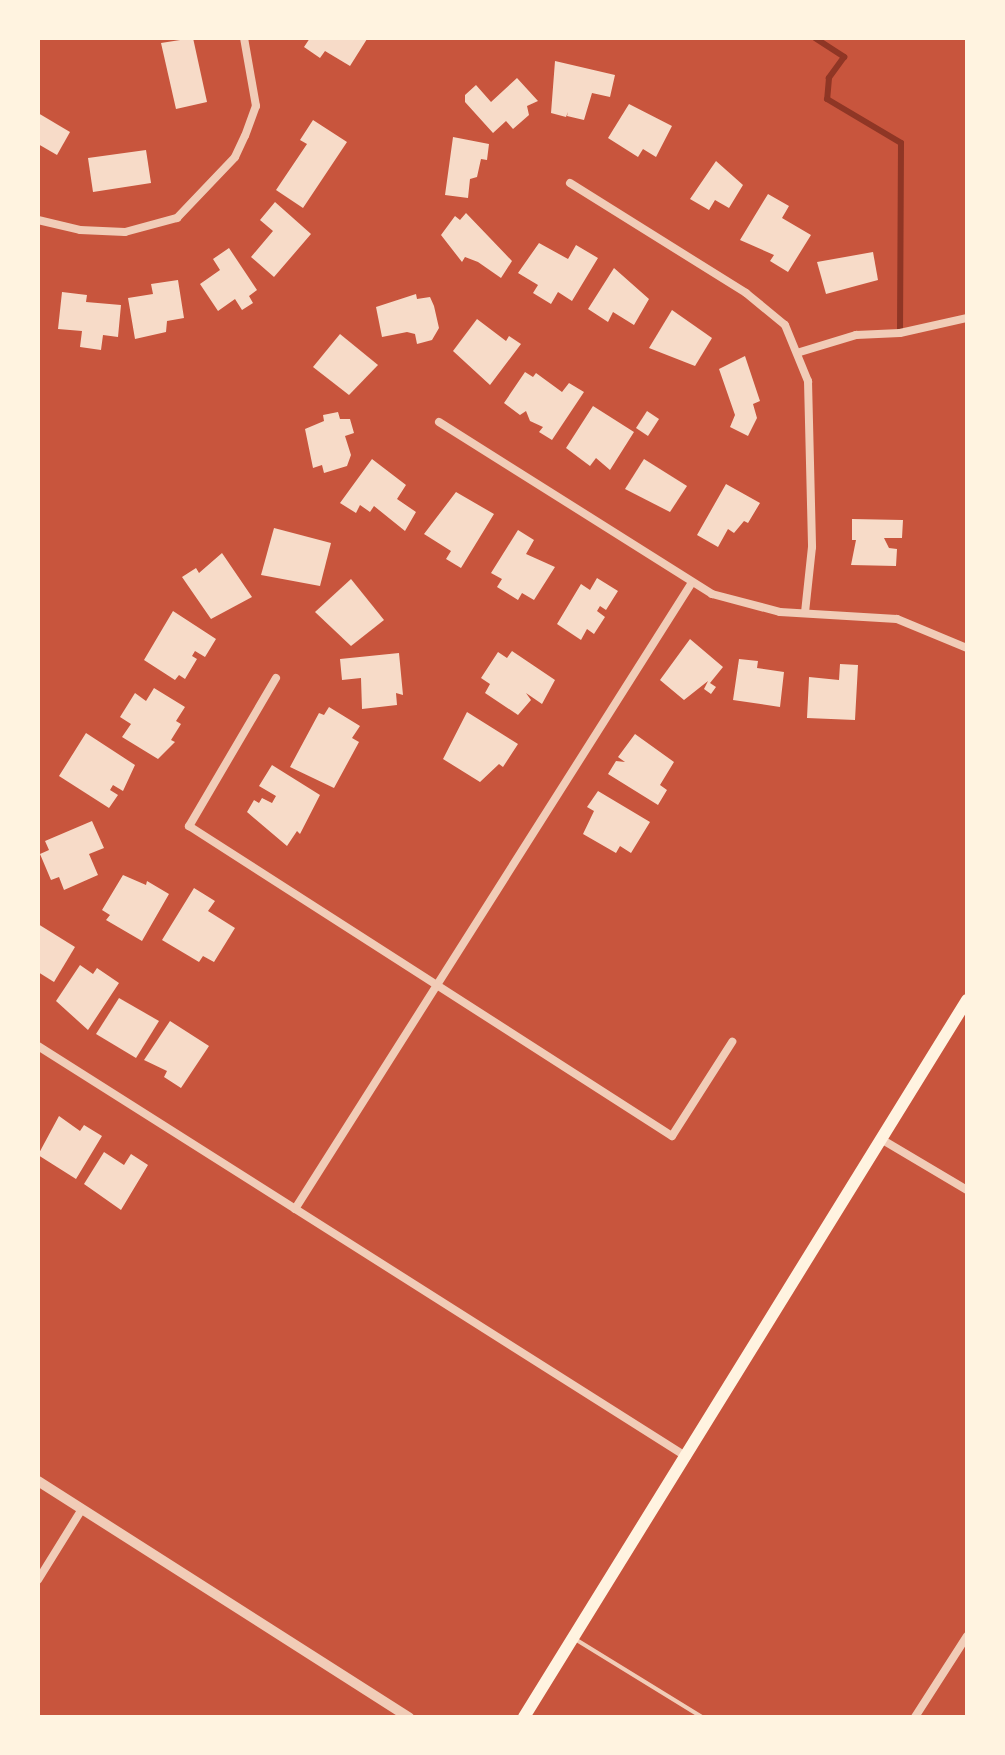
<!DOCTYPE html>
<style>
body{margin:0}
#map{position:relative;width:1005px;height:1755px;overflow:hidden;background:#c8553d;font-family:"Work Sans",sans-serif}
div>[style]{position:absolute}
[style*='--x']{left:calc(var(--x)*1px);top:calc(var(--y)*1px);width:calc(var(--w)*1px);rotate:calc(var(--a)*1deg)}
.stream>*{height:6px;margin:-3px;padding:0 3px;transform-origin:3px;border-radius:3px;background:#8f3625}
.building>*{inset:0;background:#f7dbc8}
.service>*{height:4px;margin:-2px;padding:0 2px;transform-origin:2px;border-radius:2px;background:#f1ccb7}
.minor>*{height:8px;margin:-4px;padding:0 4px;transform-origin:4px;border-radius:4px;background:#f1ccb7}
.tertiary>*{height:10px;margin:-5px;padding:0 5px;transform-origin:5px;border-radius:5px;background:#f1ccb7}
.secondary>*{height:12px;margin:-6px;padding:0 6px;transform-origin:6px;border-radius:6px;background:#fff3e0}
span{translate:-50% -50%;white-space:nowrap;text-align:center;line-height:1.15;-webkit-text-stroke:7px #fff3e0;paint-order:stroke}
.frame{position:absolute;inset:0;border:40px solid #fff3e0;pointer-events:none}
</style>
<div id="map">
<div class="stream">
<div style="--x:815;--y:38;--w:35;--a:33"></div>
<div style="--x:844;--y:57;--w:26;--a:126"></div>
<div style="--x:829;--y:78;--w:21;--a:95"></div>
<div style="--x:827;--y:99;--w:86;--a:30.7"></div>
<div style="--x:901;--y:143;--w:190;--a:90.3"></div>
</div>
<div class="building">
<div style="clip-path:polygon(193px 38px,207px 102px,176px 109px,161px 43px)"></div>
<div style="clip-path:polygon(310px 38px,365px 38px,367px 39px,350px 66px,325px 51px,320px 58px,304px 47px)"></div>
<div style="clip-path:polygon(555px 61px,615px 75px,610px 97px,592px 93px,584px 120px,567px 116px,568px 112px,566px 117px,551px 113px)"></div>
<div style="clip-path:polygon(517px 78px,538px 101px,527px 106px,529px 115px,513px 129px,506px 121px,493px 133px,465px 102px,465px 95px,476px 85px,491px 102px)"></div>
<div style="clip-path:polygon(629px 104px,672px 126px,656px 157px,643px 149px,638px 157px,608px 138px)"></div>
<div style="clip-path:polygon(38px 113px,70px 132px,57px 155px,38px 144px)"></div>
<div style="clip-path:polygon(313px 120px,347px 142px,303px 208px,276px 190px,307px 144px,300px 140px)"></div>
<div style="clip-path:polygon(453px 137px,489px 144px,487px 160px,481px 159px,477px 177px,470px 179px,468px 198px,445px 195px)"></div>
<div style="clip-path:polygon(146px 150px,151px 183px,93px 192px,88px 158px)"></div>
<div style="clip-path:polygon(716px 161px,743px 185px,729px 208px,715px 200px,709px 210px,690px 199px)"></div>
<div style="clip-path:polygon(768px 194px,789px 206px,782px 218px,811px 235px,788px 272px,770px 261px,774px 255px,740px 240px)"></div>
<div style="clip-path:polygon(275px 202px,311px 234px,274px 277px,251px 257px,273px 231px,260px 220px)"></div>
<div style="clip-path:polygon(466px 213px,512px 261px,501px 278px,478px 262px,465px 257px,462px 262px,441px 235px,455px 216px,460px 220px)"></div>
<div style="clip-path:polygon(539px 243px,568px 259px,576px 245px,598px 258px,572px 301px,558px 292px,551px 304px,533px 293px,538px 285px,518px 273px)"></div>
<div style="clip-path:polygon(229px 248px,257px 290px,249px 296px,253px 303px,242px 310px,235px 299px,218px 311px,200px 284px,220px 270px,213px 259px)"></div>
<div style="clip-path:polygon(873px 252px,878px 280px,826px 294px,817px 262px)"></div>
<div style="clip-path:polygon(614px 268px,649px 299px,634px 325px,613px 312px,608px 322px,588px 309px)"></div>
<div style="clip-path:polygon(178px 280px,184px 318px,167px 321px,166px 332px,135px 339px,128px 298px,153px 294px,151px 284px)"></div>
<div style="clip-path:polygon(62px 292px,87px 295px,86px 302px,121px 305px,118px 337px,103px 335px,101px 350px,80px 347px,82px 331px,58px 329px)"></div>
<div style="clip-path:polygon(416px 294px,417px 299px,430px 297px,434px 306px,439px 328px,432px 340px,417px 344px,415px 334px,407px 332px,382px 337px,376px 307px)"></div>
<div style="clip-path:polygon(672px 310px,712px 338px,695px 366px,649px 348px)"></div>
<div style="clip-path:polygon(477px 319px,506px 341px,509px 336px,521px 344px,490px 385px,453px 351px)"></div>
<div style="clip-path:polygon(340px 334px,378px 365px,349px 395px,313px 367px)"></div>
<div style="clip-path:polygon(745px 356px,760px 401px,753px 404px,757px 418px,748px 436px,730px 427px,735px 415px,719px 369px)"></div>
<div style="clip-path:polygon(525px 372px,533px 377px,536px 373px,562px 392px,569px 383px,584px 392px,552px 440px,539px 432px,543px 427px,530px 421px,526px 411px,520px 415px,504px 403px)"></div>
<div style="clip-path:polygon(593px 406px,634px 432px,610px 470px,596px 458px,590px 466px,566px 448px)"></div>
<div style="clip-path:polygon(647px 411px,659px 419px,648px 436px,636px 428px)"></div>
<div style="clip-path:polygon(338px 412px,340px 419px,350px 419px,354px 433px,345px 436px,351px 455px,347px 466px,324px 473px,322px 465px,313px 468px,305px 429px,324px 421px,323px 415px)"></div>
<div style="clip-path:polygon(372px 459px,406px 485px,397px 499px,416px 512px,405px 531px,374px 506px,370px 512px,360px 505px,356px 513px,340px 503px)"></div>
<div style="clip-path:polygon(644px 459px,687px 486px,670px 512px,625px 489px)"></div>
<div style="clip-path:polygon(726px 484px,760px 503px,748px 523px,744px 521px,734px 533px,728px 529px,718px 547px,697px 535px)"></div>
<div style="clip-path:polygon(456px 492px,494px 514px,461px 568px,446px 559px,451px 551px,424px 534px)"></div>
<div style="clip-path:polygon(852px 519px,903px 520px,902px 538px,884px 538px,889px 548px,897px 549px,896px 566px,851px 565px,856px 540px,852px 540px)"></div>
<div style="clip-path:polygon(274px 528px,331px 543px,320px 586px,261px 575px)"></div>
<div style="clip-path:polygon(518px 530px,534px 540px,526px 554px,555px 567px,534px 600px,522px 593px,518px 600px,497px 587px,502px 579px,491px 573px)"></div>
<div style="clip-path:polygon(222px 553px,252px 597px,211px 619px,182px 577px,196px 568px,199px 573px)"></div>
<div style="clip-path:polygon(597px 578px,618px 591px,606px 610px,600px 606px,597px 611px,605px 617px,594px 634px,587px 629px,581px 640px,557px 624px,581px 584px,590px 590px)"></div>
<div style="clip-path:polygon(351px 579px,384px 620px,351px 646px,315px 612px)"></div>
<div style="clip-path:polygon(173px 611px,216px 639px,205px 657px,195px 651px,192px 656px,197px 659px,185px 679px,179px 675px,175px 680px,144px 660px)"></div>
<div style="clip-path:polygon(690px 639px,723px 667px,710px 683px,716px 687px,711px 694px,704px 689px,708px 681px,684px 700px,660px 680px)"></div>
<div style="clip-path:polygon(512px 651px,555px 680px,542px 704px,526px 693px,531px 700px,518px 715px,485px 693px,490px 684px,481px 678px,498px 652px,507px 658px)"></div>
<div style="clip-path:polygon(399px 653px,403px 695px,396px 693px,397px 705px,362px 709px,361px 678px,342px 680px,340px 659px)"></div>
<div style="clip-path:polygon(739px 659px,758px 661px,757px 668px,784px 672px,780px 707px,733px 700px)"></div>
<div style="clip-path:polygon(840px 664px,858px 665px,855px 720px,807px 718px,809px 677px,839px 680px)"></div>
<div style="clip-path:polygon(154px 688px,185px 707px,176px 721px,181px 724px,171px 740px,175px 742px,158px 759px,122px 737px,131px 724px,120px 717px,135px 693px,146px 701px)"></div>
<div style="clip-path:polygon(329px 707px,360px 726px,352px 738px,359px 742px,334px 788px,290px 767px,319px 713px,324px 715px)"></div>
<div style="clip-path:polygon(467px 712px,518px 744px,503px 767px,499px 764px,480px 782px,443px 759px)"></div>
<div style="clip-path:polygon(86px 733px,135px 765px,123px 791px,113px 785px,110px 790px,118px 795px,109px 808px,59px 776px)"></div>
<div style="clip-path:polygon(635px 734px,674px 762px,660px 785px,667px 790px,658px 805px,608px 774px,616px 761px,625px 762px,618px 757px)"></div>
<div style="clip-path:polygon(272px 765px,320px 795px,300px 834px,297px 831px,287px 846px,247px 812px,254px 800px,259px 803px,262px 798px,272px 803px,276px 796px,259px 786px)"></div>
<div style="clip-path:polygon(598px 791px,650px 822px,631px 853px,620px 846px,616px 853px,583px 834px,594px 811px,587px 807px)"></div>
<div style="clip-path:polygon(92px 821px,104px 848px,89px 854px,98px 875px,64px 890px,59px 877px,51px 880px,40px 854px,49px 850px,45px 841px)"></div>
<div style="clip-path:polygon(123px 875px,146px 885px,147px 881px,169px 894px,142px 941px,106px 920px,110px 915px,102px 910px)"></div>
<div style="clip-path:polygon(194px 888px,215px 901px,208px 911px,235px 928px,214px 962px,203px 956px,199px 962px,162px 940px)"></div>
<div style="clip-path:polygon(38px 924px,75px 947px,54px 982px,38px 972px)"></div>
<div style="clip-path:polygon(80px 965px,93px 974px,97px 968px,119px 983px,88px 1030px,56px 1001px)"></div>
<div style="clip-path:polygon(119px 998px,159px 1021px,136px 1058px,96px 1034px)"></div>
<div style="clip-path:polygon(170px 1021px,209px 1046px,181px 1088px,164px 1077px,167px 1071px,144px 1060px)"></div>
<div style="clip-path:polygon(59px 1116px,80px 1131px,84px 1125px,102px 1136px,76px 1179px,38px 1155px)"></div>
<div style="clip-path:polygon(104px 1152px,124px 1165px,131px 1154px,148px 1165px,121px 1210px,84px 1184px)"></div>
</div>
<div class="service">
<div style="--x:575;--y:1639;--w:149;--a:31.6"></div>
</div>
<div class="minor">
<div style="--x:570;--y:183;--w:208;--a:32"></div>
<div style="--x:746;--y:293;--w:50;--a:39.4"></div>
<div style="--x:785;--y:325;--w:61;--a:67.7"></div>
<div style="--x:808;--y:381;--w:166;--a:88.6"></div>
<div style="--x:812;--y:547;--w:66;--a:96.1"></div>
<div style="--x:38;--y:220;--w:43;--a:13.4"></div>
<div style="--x:80;--y:230;--w:45;--a:2.5"></div>
<div style="--x:125;--y:232;--w:54;--a:-15.1"></div>
<div style="--x:177;--y:218;--w:84;--a:-46.4"></div>
<div style="--x:235;--y:157;--w:23;--a:-65"></div>
<div style="--x:245;--y:136;--w:32;--a:-70"></div>
<div style="--x:256;--y:106;--w:69;--a:-100"></div>
<div style="--x:800;--y:352;--w:59;--a:-16.9"></div>
<div style="--x:856;--y:335;--w:44;--a:-2.6"></div>
<div style="--x:900;--y:333;--w:69;--a:-12.6"></div>
<div style="--x:439;--y:422;--w:323;--a:32.2"></div>
<div style="--x:712;--y:594;--w:70;--a:14.8"></div>
<div style="--x:780;--y:612;--w:117;--a:3.4"></div>
<div style="--x:897;--y:619;--w:76;--a:22.5"></div>
<div style="--x:276;--y:678;--w:172;--a:120.4"></div>
<div style="--x:189;--y:826;--w:574;--a:32.69"></div>
<div style="--x:672;--y:1136;--w:112;--a:-57.4"></div>
<div style="--x:38;--y:1046;--w:768;--a:32.35"></div>
<div style="--x:881;--y:1139;--w:100;--a:30.7"></div>
<div style="--x:295;--y:1209;--w:740;--a:-57.64"></div>
<div style="--x:38;--y:1580;--w:84;--a:-58.2"></div>
<div style="--x:915;--y:1717;--w:96;--a:-57.3"></div>
</div>
<div class="tertiary">
<div style="--x:38;--y:1481;--w:440;--a:32.5"></div>
</div>
<div class="secondary">
<div style="--x:524;--y:1717;--w:843;--a:-58.29"></div>
</div>
<div class="frame"></div>
</div>
